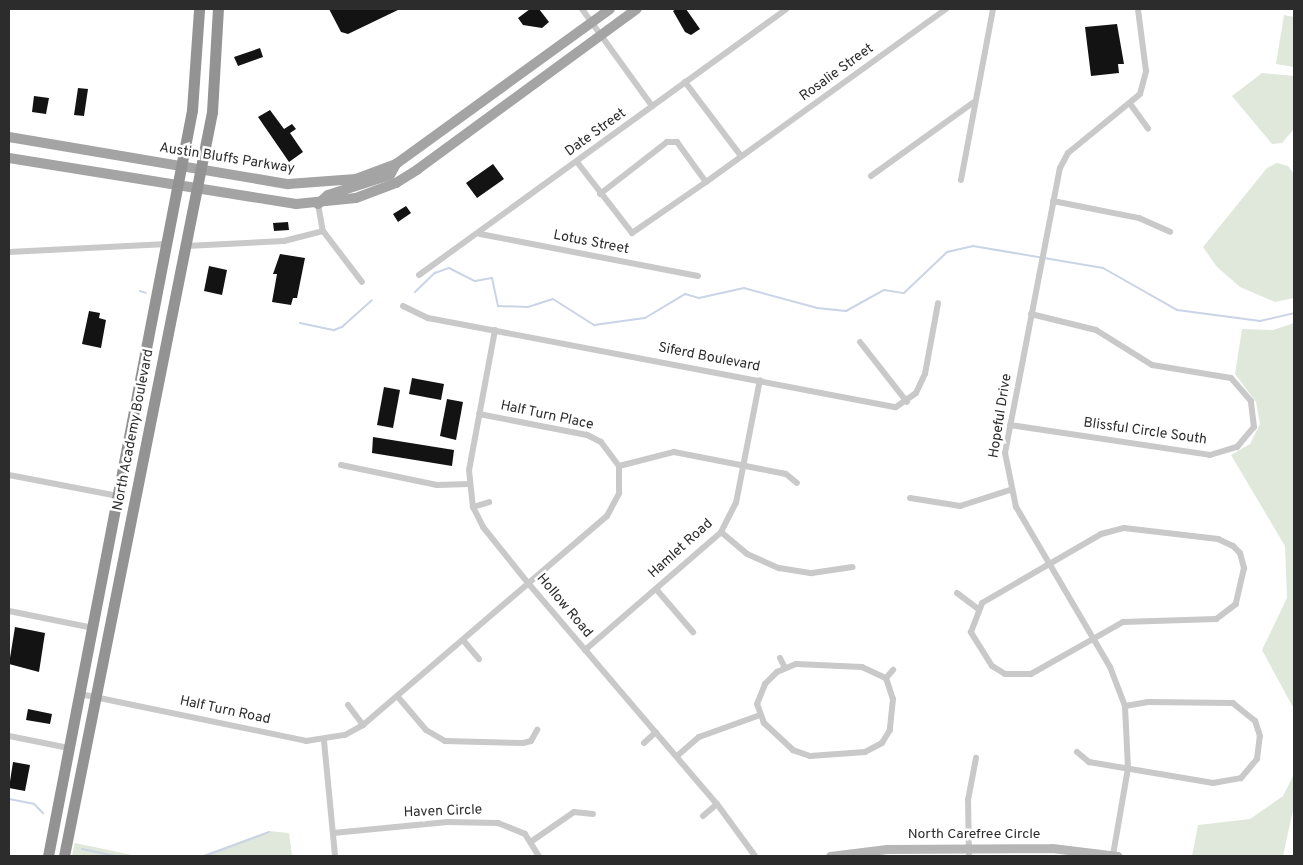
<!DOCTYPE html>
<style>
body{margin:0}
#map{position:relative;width:1303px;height:865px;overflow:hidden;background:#fff;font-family:Overpass,sans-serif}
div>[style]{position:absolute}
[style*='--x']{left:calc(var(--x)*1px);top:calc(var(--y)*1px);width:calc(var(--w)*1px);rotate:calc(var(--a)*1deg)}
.green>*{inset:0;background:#dfe8db}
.stream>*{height:2px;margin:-1px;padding:0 1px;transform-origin:1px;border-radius:1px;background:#cad4e6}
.building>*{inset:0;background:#131313}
.street>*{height:6px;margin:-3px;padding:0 3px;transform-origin:3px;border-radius:3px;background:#c9c9c9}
.secondary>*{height:9px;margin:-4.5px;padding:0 4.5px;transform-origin:4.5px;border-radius:4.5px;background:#b6b6b6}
.primary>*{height:10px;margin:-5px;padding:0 5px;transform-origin:5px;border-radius:5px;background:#a4a4a4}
.highway>*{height:11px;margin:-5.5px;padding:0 5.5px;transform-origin:5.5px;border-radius:5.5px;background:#939393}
span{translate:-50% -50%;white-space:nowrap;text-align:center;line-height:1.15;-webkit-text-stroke:5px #fff;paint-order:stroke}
.street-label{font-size:14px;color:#2c2c2c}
.frame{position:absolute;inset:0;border:10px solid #2c2c2c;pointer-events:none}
</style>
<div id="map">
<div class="green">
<div style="clip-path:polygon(1284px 15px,1294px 17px,1294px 67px,1276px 64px)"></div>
<div style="clip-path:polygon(1262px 73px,1294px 76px,1294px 129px,1282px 143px,1272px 144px,1232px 96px)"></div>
<div style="clip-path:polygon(1277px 163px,1288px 166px,1294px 174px,1294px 298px,1275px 302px,1240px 287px,1217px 267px,1203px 247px,1267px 168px)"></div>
<div style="clip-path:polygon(1294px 323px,1294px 709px,1262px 650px,1287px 598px,1285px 546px,1231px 455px,1250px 444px,1260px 424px,1256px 402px,1235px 374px,1242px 329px,1273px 330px)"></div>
<div style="clip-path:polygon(1294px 774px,1294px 806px,1283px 856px,1192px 856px,1198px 825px,1250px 819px,1283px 796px)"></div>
<div style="clip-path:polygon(269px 831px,289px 833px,292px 856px,200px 856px)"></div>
<div style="clip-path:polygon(75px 843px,137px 856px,72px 855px)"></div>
</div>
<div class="stream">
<div style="--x:140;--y:291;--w:6;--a:18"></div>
<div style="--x:415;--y:292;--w:28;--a:-44"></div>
<div style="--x:435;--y:273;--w:15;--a:-20"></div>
<div style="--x:449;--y:268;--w:29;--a:27"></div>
<div style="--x:475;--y:281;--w:17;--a:-10"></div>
<div style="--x:492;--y:278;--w:29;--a:78"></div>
<div style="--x:498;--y:306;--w:30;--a:2"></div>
<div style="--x:528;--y:307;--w:26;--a:-18"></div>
<div style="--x:553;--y:299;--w:49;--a:32.4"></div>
<div style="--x:594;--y:325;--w:51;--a:-7.8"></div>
<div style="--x:645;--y:318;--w:47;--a:-31"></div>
<div style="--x:685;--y:294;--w:15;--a:16"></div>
<div style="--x:699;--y:298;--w:46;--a:-12.5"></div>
<div style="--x:744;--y:288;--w:76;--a:15.3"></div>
<div style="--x:817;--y:308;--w:29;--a:6"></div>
<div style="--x:846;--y:311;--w:43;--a:-28.9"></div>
<div style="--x:884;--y:290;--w:20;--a:9"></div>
<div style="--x:904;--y:293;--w:59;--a:-43.6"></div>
<div style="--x:947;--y:252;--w:27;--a:-13"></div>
<div style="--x:973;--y:246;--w:132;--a:9.6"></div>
<div style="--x:1103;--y:268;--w:85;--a:29.6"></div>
<div style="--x:1177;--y:310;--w:84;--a:7.5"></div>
<div style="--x:1260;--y:321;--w:35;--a:-13"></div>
<div style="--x:300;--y:323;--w:35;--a:12"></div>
<div style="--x:334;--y:330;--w:9;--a:-21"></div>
<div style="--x:342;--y:327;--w:40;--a:-42"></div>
<div style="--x:9;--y:799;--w:25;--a:11"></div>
<div style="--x:34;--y:804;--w:13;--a:45"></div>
<div style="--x:82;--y:849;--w:33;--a:12"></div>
<div style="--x:205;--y:856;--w:68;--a:-20.6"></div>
</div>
<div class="building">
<div style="clip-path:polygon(329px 9px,400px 9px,348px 34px,341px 32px)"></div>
<div style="clip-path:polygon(530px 9px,539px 9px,549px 22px,542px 28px,523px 25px,518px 18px)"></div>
<div style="clip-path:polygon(676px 9px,686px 9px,700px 29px,691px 35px,685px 32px,673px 11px)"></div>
<div style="clip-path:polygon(1117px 24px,1124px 64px,1118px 64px,1119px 73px,1091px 76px,1085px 27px)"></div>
<div style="clip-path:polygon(260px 48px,263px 57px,238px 66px,234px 57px)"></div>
<div style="clip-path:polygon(78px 88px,88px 89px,84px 116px,74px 115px)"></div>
<div style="clip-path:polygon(34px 96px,49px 98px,46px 114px,32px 112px)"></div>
<div style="clip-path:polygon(270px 110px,284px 129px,292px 124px,296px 129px,290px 133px,303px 152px,289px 162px,258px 117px)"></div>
<div style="clip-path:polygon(493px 164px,504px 179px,477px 198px,466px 183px)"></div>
<div style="clip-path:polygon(406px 206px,411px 213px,398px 222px,393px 214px)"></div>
<div style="clip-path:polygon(288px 222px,289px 230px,274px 231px,273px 223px)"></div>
<div style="clip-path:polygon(280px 254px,305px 258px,297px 298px,293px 298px,291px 305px,272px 302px,277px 274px,273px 274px)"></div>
<div style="clip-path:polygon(209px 266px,227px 270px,222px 295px,204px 291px)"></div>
<div style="clip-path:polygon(89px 311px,100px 313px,99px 318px,106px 320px,101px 348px,82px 344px)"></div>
<div style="clip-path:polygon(412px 378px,444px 384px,441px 400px,409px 394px)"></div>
<div style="clip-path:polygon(384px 387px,400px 390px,393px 428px,377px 425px)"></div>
<div style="clip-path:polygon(447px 399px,463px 402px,456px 440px,440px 436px)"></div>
<div style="clip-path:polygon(373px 437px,454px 450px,452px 466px,372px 453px)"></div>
<div style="clip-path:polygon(15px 627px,45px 633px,39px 672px,9px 664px)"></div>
<div style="clip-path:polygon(28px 709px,52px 714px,50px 724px,26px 720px)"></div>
<div style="clip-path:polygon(13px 762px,30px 765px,25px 791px,9px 788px)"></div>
</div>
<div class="street">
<div style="--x:582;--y:9;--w:120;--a:54.2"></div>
<div style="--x:685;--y:82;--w:93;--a:52.9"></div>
<div style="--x:1131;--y:105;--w:29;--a:54"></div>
<div style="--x:577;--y:162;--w:90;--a:52.2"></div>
<div style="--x:632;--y:233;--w:90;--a:-34.6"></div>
<div style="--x:871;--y:176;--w:127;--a:-35.7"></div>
<div style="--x:961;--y:180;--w:174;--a:-79.4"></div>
<div style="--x:600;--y:194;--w:85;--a:-37.8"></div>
<div style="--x:667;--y:142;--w:10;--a:0"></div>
<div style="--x:677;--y:142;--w:49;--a:54.1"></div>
<div style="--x:706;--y:182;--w:296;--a:-35.8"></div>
<div style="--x:1053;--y:201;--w:88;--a:11.2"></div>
<div style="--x:1139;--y:218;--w:34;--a:24"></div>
<div style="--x:318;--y:204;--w:27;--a:80"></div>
<div style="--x:323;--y:231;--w:64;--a:52.6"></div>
<div style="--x:480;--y:234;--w:222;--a:10.9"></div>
<div style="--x:186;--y:246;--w:98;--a:-2.9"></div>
<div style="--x:284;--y:241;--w:40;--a:-14.4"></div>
<div style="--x:9;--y:252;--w:158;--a:-2.9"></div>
<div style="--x:419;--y:275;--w:453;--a:-35.9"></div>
<div style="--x:403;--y:306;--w:28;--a:26"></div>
<div style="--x:428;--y:318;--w:476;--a:10.8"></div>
<div style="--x:896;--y:407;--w:24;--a:-35"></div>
<div style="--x:916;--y:393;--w:21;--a:-65"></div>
<div style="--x:925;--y:374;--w:72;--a:-79.6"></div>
<div style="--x:495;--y:330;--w:142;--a:100.5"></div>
<div style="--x:469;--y:470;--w:37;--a:84"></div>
<div style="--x:473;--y:507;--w:22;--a:63"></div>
<div style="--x:483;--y:527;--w:72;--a:51.2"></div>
<div style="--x:528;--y:583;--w:291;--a:49.5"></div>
<div style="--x:717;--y:804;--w:64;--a:53.8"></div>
<div style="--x:860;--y:342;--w:76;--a:51.9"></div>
<div style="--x:1010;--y:425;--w:202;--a:8.5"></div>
<div style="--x:1210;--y:455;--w:28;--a:-17"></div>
<div style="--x:1237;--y:447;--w:26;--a:-50"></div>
<div style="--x:1254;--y:427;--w:26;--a:-97"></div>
<div style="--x:1251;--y:401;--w:30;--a:-131"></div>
<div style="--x:1231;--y:378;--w:80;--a:-170.7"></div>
<div style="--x:1152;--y:365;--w:66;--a:-148"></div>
<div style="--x:1096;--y:330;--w:67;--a:-166.2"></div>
<div style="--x:341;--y:465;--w:98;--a:11.8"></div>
<div style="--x:437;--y:485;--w:32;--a:-2"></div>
<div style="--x:619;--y:466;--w:57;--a:-14.3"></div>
<div style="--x:674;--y:452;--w:114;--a:11.1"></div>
<div style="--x:786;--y:474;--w:14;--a:39"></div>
<div style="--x:9;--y:475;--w:111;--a:10.9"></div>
<div style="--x:910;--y:498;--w:51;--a:9.1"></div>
<div style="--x:960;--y:506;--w:52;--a:-17.7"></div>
<div style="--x:473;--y:507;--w:17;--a:-17"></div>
<div style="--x:1124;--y:528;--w:95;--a:6.7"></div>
<div style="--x:1218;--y:539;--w:17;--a:25"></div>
<div style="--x:1233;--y:546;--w:10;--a:45"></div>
<div style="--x:1240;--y:553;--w:16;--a:75"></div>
<div style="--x:1244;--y:568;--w:37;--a:103"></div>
<div style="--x:1236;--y:604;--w:25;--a:143"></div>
<div style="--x:1216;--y:619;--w:93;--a:178.2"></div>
<div style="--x:1123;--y:622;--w:106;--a:150.5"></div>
<div style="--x:1031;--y:674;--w:26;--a:180"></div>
<div style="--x:1005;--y:674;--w:15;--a:-148"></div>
<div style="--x:992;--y:666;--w:40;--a:-122"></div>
<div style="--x:971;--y:632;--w:31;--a:-69"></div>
<div style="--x:982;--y:603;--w:138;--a:-30.1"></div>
<div style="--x:1101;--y:534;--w:24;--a:-15"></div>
<div style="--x:721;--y:532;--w:34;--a:40"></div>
<div style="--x:747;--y:554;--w:35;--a:24"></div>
<div style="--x:779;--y:568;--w:33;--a:9"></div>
<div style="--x:812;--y:573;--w:41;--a:-8.3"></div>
<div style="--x:656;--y:589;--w:57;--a:49.3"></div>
<div style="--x:957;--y:593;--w:26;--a:37"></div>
<div style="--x:9;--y:611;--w:86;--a:11.4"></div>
<div style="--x:463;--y:640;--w:25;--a:50"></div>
<div style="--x:585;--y:650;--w:180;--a:-40.9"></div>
<div style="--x:721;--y:532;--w:33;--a:-63"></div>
<div style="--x:736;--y:503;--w:125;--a:-79"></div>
<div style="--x:780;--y:658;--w:11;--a:63"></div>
<div style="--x:796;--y:664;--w:66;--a:2.6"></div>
<div style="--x:862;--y:667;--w:26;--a:25"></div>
<div style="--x:886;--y:678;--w:22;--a:72"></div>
<div style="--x:893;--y:699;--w:31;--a:96"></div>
<div style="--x:890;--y:730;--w:15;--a:122"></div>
<div style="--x:882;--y:743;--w:19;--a:152"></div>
<div style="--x:865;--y:752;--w:55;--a:175.8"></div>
<div style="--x:810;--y:756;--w:18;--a:-161"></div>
<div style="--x:793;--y:750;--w:40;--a:-137"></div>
<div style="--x:764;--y:723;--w:20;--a:-110"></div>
<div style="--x:757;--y:704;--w:22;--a:-68"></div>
<div style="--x:765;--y:684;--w:17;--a:-45"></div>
<div style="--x:777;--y:672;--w:21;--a:-23"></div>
<div style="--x:886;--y:678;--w:11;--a:-49"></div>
<div style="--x:80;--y:694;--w:231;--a:11.7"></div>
<div style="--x:306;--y:741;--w:39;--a:-9"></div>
<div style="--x:345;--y:735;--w:21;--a:-29"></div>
<div style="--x:363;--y:725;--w:321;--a:-40.6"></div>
<div style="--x:607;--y:516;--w:26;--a:-62"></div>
<div style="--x:619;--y:493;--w:27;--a:-90"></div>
<div style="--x:619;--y:466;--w:30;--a:-127"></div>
<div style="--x:601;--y:442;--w:16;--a:-153"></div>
<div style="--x:587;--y:435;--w:110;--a:-169"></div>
<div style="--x:398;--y:697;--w:43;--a:49.7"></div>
<div style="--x:426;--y:730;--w:22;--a:30"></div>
<div style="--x:445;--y:741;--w:78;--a:1.5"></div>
<div style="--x:523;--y:743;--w:8;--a:-14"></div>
<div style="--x:531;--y:741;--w:13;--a:-61"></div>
<div style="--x:348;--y:705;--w:25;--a:53"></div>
<div style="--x:9;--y:736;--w:61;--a:11.3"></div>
<div style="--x:324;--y:741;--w:116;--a:84.5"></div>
<div style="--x:644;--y:743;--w:16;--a:-43"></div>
<div style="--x:1077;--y:752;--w:16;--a:40"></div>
<div style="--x:1089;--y:762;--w:126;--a:9.6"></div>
<div style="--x:1213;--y:783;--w:28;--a:-10"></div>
<div style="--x:1241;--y:778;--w:25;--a:-50"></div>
<div style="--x:1257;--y:759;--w:23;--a:-83"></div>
<div style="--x:1260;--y:736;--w:16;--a:-108"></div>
<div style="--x:1255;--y:721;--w:28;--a:-141"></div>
<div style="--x:1233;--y:703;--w:85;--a:-179.3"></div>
<div style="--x:1148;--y:702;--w:23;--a:170"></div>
<div style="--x:677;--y:756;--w:29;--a:-41"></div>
<div style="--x:699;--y:737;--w:65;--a:-19.8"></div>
<div style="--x:703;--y:816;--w:18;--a:-41"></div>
<div style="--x:333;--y:833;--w:115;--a:-5.5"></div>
<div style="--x:447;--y:822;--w:51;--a:1.1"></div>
<div style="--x:498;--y:823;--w:29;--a:22"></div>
<div style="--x:525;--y:834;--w:26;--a:58"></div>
<div style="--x:532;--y:841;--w:51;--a:-34.6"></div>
<div style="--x:574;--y:812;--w:19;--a:6"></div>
<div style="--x:1113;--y:855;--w:88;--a:-80.2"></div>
<div style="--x:1128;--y:768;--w:62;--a:-92.8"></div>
<div style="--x:1125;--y:706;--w:42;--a:-111"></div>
<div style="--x:1110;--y:667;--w:186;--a:-120.4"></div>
<div style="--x:1016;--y:507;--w:55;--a:-101.5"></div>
<div style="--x:1005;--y:453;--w:290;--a:-79.1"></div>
<div style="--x:1060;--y:168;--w:17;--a:-62"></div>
<div style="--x:1068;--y:153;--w:93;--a:-39.3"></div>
<div style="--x:1140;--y:94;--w:24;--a:-75"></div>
<div style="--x:1146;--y:71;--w:63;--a:-97.4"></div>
<div style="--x:969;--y:856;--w:56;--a:-91"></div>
<div style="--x:968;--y:800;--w:43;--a:-79.2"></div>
</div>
<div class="secondary">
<div style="--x:830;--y:856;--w:57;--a:-7"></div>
<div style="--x:887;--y:849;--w:165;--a:-0.3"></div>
<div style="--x:1052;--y:848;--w:66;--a:6.9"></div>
</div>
<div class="primary">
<div style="--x:9;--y:137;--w:283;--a:9.6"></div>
<div style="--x:288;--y:184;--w:68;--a:-4.2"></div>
<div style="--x:356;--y:179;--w:43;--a:-20.6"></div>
<div style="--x:396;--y:164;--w:264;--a:-35.9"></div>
<div style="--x:9;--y:158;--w:291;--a:9.1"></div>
<div style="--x:296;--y:204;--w:60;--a:-5.7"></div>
<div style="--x:356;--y:198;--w:43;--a:-20.6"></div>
<div style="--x:396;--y:183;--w:26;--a:-32"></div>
<div style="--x:418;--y:169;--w:271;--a:-36.2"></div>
<div style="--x:318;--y:204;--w:13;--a:-42"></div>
<div style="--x:328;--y:195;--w:65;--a:-17.9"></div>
<div style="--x:390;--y:175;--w:13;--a:-61"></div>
</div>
<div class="highway">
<div style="--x:48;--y:856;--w:760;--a:-79.07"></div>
<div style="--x:192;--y:110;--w:101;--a:-86"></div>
<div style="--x:64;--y:856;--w:759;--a:-78.75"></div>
<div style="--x:212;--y:112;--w:103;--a:-86.7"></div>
</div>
<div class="street-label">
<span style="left:837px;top:73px;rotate:-36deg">Rosalie Street</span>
<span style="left:596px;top:133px;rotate:-36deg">Date Street</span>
<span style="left:227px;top:159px;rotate:9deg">Austin Bluffs Parkway</span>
<span style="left:591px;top:243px;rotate:11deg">Lotus Street</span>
<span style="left:709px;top:358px;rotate:11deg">Siferd Boulevard</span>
<span style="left:547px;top:416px;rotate:12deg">Half Turn Place</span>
<span style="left:1001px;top:416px;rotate:-81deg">Hopeful Drive</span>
<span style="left:134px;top:430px;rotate:-79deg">North Academy Boulevard</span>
<span style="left:1145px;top:432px;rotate:8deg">Blissful Circle South</span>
<span style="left:681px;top:549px;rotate:-42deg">Hamlet Road</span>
<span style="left:564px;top:606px;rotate:50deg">Hollow Road</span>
<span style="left:225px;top:711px;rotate:12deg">Half Turn Road</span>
<span style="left:443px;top:812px;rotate:-2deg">Haven Circle</span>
<span style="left:974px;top:835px">North Carefree Circle</span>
</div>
<div class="frame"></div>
</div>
